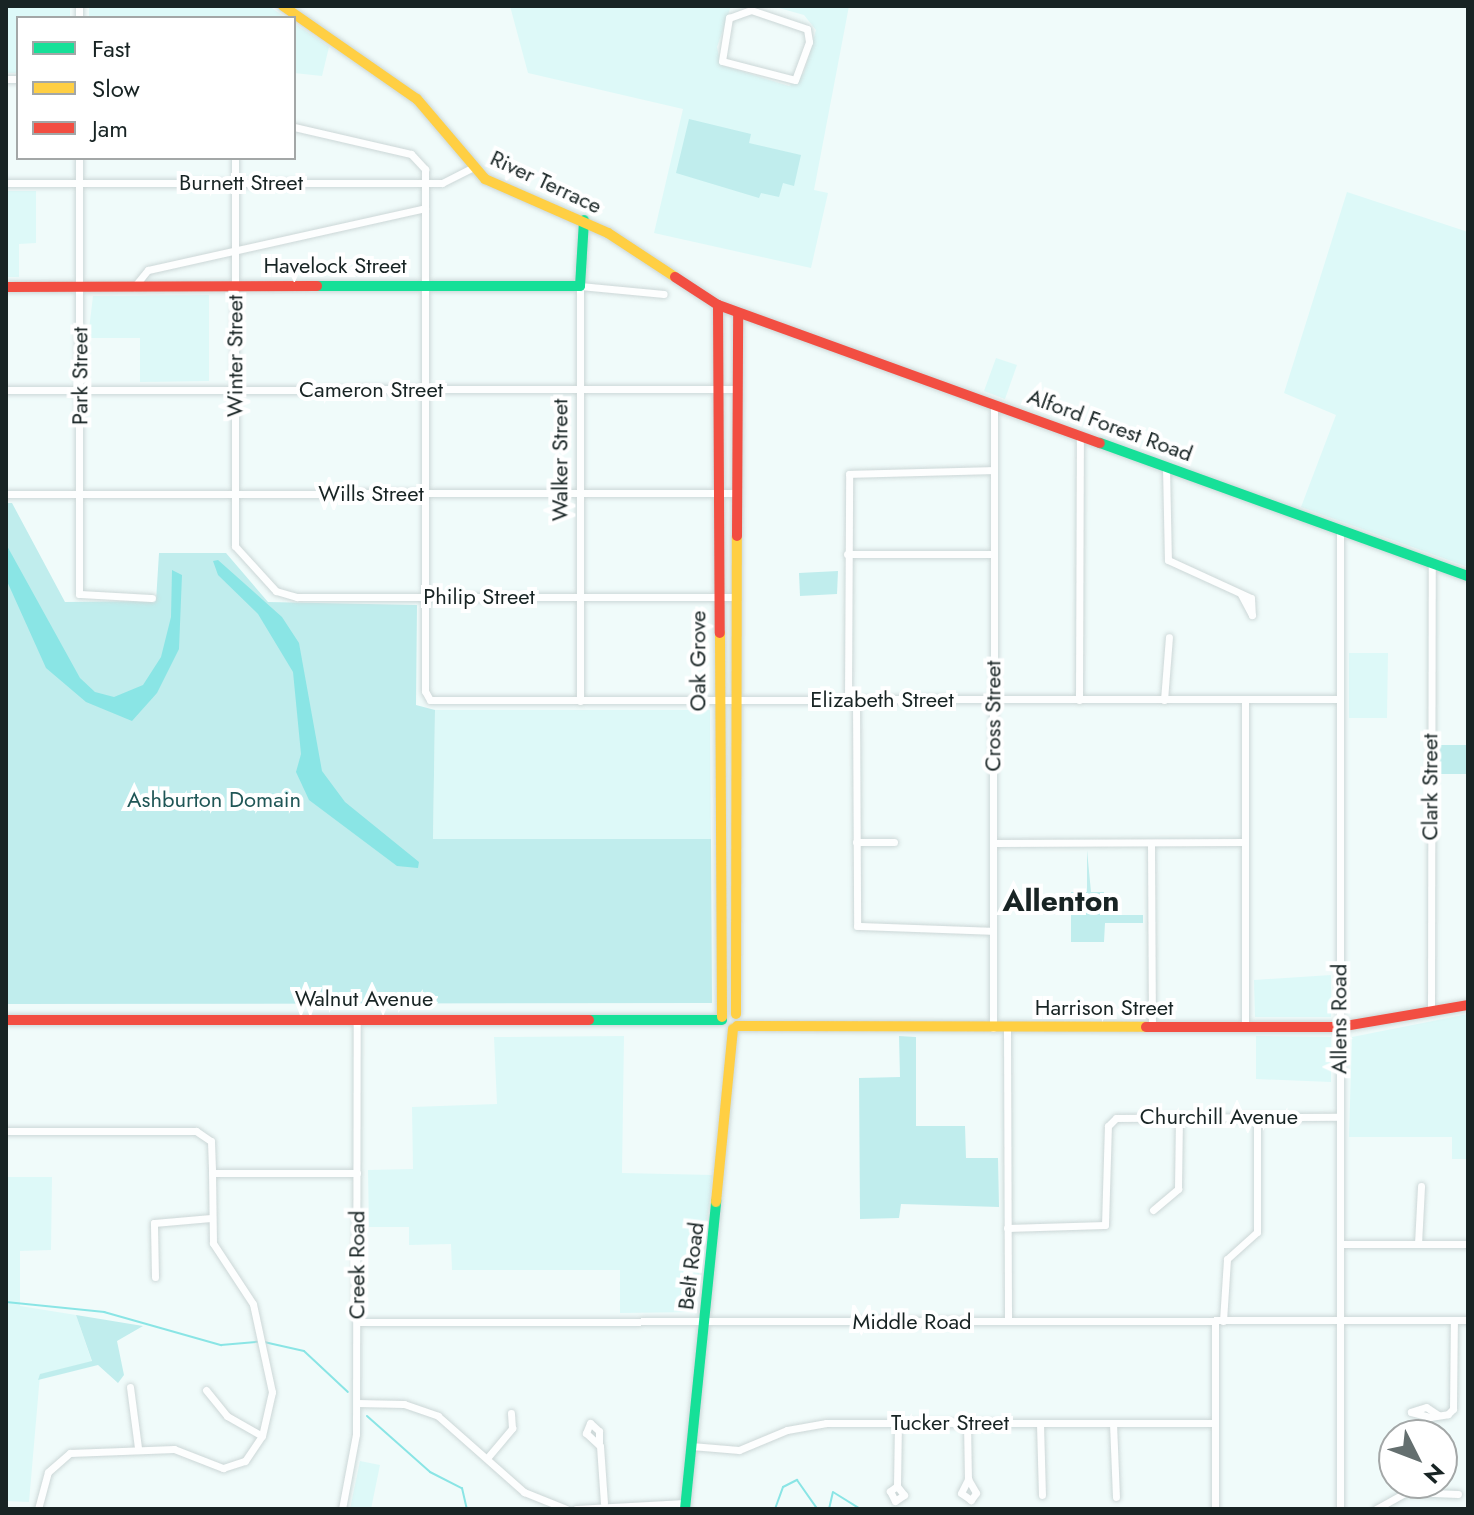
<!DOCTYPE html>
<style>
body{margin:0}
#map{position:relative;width:1474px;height:1515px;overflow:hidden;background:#f0fbfa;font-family:Jost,sans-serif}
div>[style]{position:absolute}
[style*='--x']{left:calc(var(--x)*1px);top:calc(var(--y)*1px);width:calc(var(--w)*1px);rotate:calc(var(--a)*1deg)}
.built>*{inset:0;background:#ddf9f8}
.green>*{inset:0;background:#c0eded}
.water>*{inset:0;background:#8ae5e5}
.stream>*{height:2px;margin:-1px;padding:0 1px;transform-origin:1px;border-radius:1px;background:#8ae5e5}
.roads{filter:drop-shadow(0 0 2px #ccd7d7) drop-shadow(0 0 2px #ccd7d7)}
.street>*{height:7px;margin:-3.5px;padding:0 3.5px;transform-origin:3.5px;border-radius:3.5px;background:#fdfefe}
.fast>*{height:10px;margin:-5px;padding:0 5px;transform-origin:5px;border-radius:5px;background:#16e098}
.slow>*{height:10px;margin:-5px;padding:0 5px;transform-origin:5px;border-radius:5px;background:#ffcf43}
.jam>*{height:10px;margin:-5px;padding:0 5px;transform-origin:5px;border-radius:5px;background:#f24e42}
span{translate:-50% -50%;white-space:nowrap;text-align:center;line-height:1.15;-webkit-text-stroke:8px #fff;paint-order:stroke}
.street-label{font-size:22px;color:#182424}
.park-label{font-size:22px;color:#1f5656}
.district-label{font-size:30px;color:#182424;font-weight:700}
.frame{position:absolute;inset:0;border:8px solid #182424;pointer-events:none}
.legend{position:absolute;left:16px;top:16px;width:280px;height:144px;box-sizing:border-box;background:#fff;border:2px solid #a3a7a7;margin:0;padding:10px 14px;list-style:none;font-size:24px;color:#182424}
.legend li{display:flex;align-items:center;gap:16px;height:40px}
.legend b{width:40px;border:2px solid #a3a7a7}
.north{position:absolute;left:1378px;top:1419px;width:80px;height:80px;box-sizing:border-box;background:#fff;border:2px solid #a3a7a7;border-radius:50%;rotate:132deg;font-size:22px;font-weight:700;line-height:32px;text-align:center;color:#182424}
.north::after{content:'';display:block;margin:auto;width:28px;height:36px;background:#646f6f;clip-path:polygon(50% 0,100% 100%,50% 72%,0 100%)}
</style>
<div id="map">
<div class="built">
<div style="clip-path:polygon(6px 6px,70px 6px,70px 18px,18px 18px,18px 73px,6px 73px)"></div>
<div style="clip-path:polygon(89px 6px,269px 6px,286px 18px,89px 18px)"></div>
<div style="clip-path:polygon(510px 6px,731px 6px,717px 47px,721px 65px,789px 86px,804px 73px,816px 30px,804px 15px,772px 6px,849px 6px,814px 190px,828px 193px,811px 268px,654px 233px,683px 109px,528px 73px)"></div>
<div style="clip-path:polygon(294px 23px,329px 47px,322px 76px,294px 73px)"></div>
<div style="clip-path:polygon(6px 191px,36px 191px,36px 243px,19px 244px,19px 277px,6px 277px)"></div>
<div style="clip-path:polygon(1347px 192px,1468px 232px,1468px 567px,1301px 507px,1336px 415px,1284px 393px)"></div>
<div style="clip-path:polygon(209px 295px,209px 381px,140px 382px,140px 338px,88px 338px,93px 296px)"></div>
<div style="clip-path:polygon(996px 358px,1017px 365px,1005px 399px,984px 391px)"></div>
<div style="clip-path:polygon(1349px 653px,1388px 653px,1387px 718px,1349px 718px)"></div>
<div style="clip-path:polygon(435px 710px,710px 710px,711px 839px,433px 839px)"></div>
<div style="clip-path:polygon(1331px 975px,1331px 1017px,1255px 1017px,1254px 980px)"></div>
<div style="clip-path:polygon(1468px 1014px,1468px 1159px,1452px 1159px,1452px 1137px,1349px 1137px,1352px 1037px)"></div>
<div style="clip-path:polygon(624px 1036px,622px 1173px,713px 1175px,694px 1312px,620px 1313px,620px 1270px,452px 1270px,451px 1244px,409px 1245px,409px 1227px,369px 1227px,368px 1170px,413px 1169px,412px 1107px,497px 1104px,494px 1037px)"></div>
<div style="clip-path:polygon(1256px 1036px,1331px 1037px,1331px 1082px,1256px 1079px)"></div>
<div style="clip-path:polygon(6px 1177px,52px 1177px,51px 1250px,20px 1251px,20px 1306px,76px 1315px,92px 1362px,40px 1375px,29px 1502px,6px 1501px)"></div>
<div style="clip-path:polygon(360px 1461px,380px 1465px,371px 1509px,350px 1509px)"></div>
</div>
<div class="green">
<div style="clip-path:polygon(689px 119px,751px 134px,749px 143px,801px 155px,794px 186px,783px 183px,779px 197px,761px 193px,759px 198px,676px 173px)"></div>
<div style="clip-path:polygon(6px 503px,12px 503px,65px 602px,156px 601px,159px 553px,226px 553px,268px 602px,417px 605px,416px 705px,435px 710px,433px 839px,711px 839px,712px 1003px,6px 1004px)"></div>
<div style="clip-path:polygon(838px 571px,837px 594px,800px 596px,799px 573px)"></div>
<div style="clip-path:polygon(1439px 745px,1468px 745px,1468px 774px,1437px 774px)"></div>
<div style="clip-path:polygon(1087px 850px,1091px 892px,1104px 892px,1104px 915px,1143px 915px,1143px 923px,1105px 923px,1104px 942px,1071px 942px,1071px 892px,1087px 892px)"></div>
<div style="clip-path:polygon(899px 1036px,916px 1037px,916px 1126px,965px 1126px,966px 1158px,998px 1158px,999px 1207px,901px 1204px,899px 1218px,860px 1219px,859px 1078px,900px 1077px)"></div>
<div style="clip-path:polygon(76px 1315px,143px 1326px,117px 1341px,124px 1375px,118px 1383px,98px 1365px,38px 1380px,40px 1374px,92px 1361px)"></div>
</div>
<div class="water">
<div style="clip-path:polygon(6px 544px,80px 678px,95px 692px,114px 697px,143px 685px,161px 657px,171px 617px,172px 570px,182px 575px,179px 649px,157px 693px,132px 721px,86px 702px,46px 668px,6px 579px)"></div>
<div style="clip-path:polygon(218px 560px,282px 617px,299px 643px,322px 771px,345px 802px,419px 862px,418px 868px,397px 866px,309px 800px,296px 772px,301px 754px,293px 672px,258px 614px,218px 575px,213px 561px)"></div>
</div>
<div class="stream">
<div style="--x:6;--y:1302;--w:99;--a:5.8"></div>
<div style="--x:104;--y:1312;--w:122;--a:15.8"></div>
<div style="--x:221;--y:1345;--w:36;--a:-5"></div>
<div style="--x:264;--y:1342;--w:41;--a:12.7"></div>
<div style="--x:304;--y:1351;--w:60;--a:43"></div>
<div style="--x:367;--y:1416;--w:84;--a:41.6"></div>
<div style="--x:430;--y:1472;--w:36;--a:27"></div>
<div style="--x:462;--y:1488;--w:22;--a:77"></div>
<div style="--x:775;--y:1509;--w:23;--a:-70"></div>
<div style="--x:783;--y:1487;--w:16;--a:-27"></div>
<div style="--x:797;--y:1480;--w:35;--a:55"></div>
<div style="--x:829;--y:1509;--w:17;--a:-77"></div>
<div style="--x:833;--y:1492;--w:32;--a:32"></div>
</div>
<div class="roads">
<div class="street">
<div style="--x:79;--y:6;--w:12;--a:90"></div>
<div style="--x:751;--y:10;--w:59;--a:18.7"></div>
<div style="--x:807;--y:29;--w:13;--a:81"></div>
<div style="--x:809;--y:42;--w:40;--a:110.2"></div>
<div style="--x:795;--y:80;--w:75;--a:-165.4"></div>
<div style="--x:722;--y:61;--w:44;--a:-80.8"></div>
<div style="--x:729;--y:18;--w:23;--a:-20"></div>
<div style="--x:6;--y:79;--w:12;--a:0"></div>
<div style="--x:294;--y:127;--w:120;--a:13"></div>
<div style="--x:411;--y:154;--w:21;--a:47"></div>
<div style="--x:425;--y:169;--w:522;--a:90"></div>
<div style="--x:425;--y:691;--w:10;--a:61"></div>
<div style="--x:430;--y:700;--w:909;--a:-0.06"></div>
<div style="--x:79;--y:158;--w:436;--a:90"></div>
<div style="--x:79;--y:594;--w:73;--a:3.1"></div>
<div style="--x:235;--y:158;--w:388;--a:90"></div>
<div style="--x:235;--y:546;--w:61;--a:47.7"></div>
<div style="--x:276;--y:591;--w:22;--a:16"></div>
<div style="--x:297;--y:597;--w:440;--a:0"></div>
<div style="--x:6;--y:183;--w:436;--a:0"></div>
<div style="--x:442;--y:183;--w:33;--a:-27"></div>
<div style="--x:134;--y:287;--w:22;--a:-51"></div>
<div style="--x:148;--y:270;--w:284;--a:-12.6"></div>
<div style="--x:6;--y:390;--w:730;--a:-0.08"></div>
<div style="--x:1166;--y:467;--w:93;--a:88.8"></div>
<div style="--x:1168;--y:560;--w:91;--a:24.6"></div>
<div style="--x:1251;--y:598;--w:17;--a:87"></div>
<div style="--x:1252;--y:615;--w:24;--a:-118"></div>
<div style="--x:6;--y:494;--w:730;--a:-0.08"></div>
<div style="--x:847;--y:554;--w:146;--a:0"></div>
<div style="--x:848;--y:700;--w:226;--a:-89.7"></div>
<div style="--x:849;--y:474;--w:143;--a:-1.6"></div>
<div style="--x:856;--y:700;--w:226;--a:89.7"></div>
<div style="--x:857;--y:926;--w:136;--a:2.1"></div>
<div style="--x:1079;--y:700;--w:264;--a:-89.8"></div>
<div style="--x:1164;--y:700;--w:63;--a:-85.5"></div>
<div style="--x:580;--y:701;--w:415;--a:-90"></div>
<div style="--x:580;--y:286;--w:84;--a:5.4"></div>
<div style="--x:856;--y:842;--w:38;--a:0"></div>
<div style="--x:993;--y:843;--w:252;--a:-0.2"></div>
<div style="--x:1151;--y:843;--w:185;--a:89.7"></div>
<div style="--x:1431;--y:1012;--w:448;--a:-89.9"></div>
<div style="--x:993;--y:1028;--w:623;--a:-89.91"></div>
<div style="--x:1007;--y:1028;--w:293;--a:89.8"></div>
<div style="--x:1245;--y:1028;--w:328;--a:-90"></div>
<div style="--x:6;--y:1131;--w:190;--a:0"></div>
<div style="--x:196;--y:1131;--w:18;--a:34"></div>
<div style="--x:211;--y:1141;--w:32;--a:88"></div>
<div style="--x:212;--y:1173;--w:145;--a:0"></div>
<div style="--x:1153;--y:1210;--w:33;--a:-40"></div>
<div style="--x:1178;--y:1189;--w:71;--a:-89.2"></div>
<div style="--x:1007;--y:1228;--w:98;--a:-1.8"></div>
<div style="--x:1105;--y:1225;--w:99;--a:-88.3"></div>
<div style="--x:1108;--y:1126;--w:11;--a:-45"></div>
<div style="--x:1116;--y:1118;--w:224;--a:-0.3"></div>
<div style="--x:1340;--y:1244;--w:128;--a:0"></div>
<div style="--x:1418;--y:1244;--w:58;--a:-87"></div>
<div style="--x:155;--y:1277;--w:54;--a:-91.1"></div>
<div style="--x:154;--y:1223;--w:57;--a:-5"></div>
<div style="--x:1223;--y:1321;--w:62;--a:-86.3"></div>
<div style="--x:1227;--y:1259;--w:40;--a:-42"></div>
<div style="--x:1257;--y:1232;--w:115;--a:-90"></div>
<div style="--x:357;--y:1322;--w:1111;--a:-0.1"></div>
<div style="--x:130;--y:1387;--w:62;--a:82.5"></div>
<div style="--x:206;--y:1390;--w:33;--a:51"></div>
<div style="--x:227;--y:1416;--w:40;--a:29.7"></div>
<div style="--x:357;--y:1403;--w:47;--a:1.2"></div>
<div style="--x:404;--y:1404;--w:36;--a:19"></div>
<div style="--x:438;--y:1416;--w:115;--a:41.5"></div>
<div style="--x:524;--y:1492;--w:45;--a:22"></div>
<div style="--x:1438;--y:1415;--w:14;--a:-146"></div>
<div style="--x:1426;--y:1407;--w:16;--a:162"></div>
<div style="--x:1411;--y:1412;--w:20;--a:15"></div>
<div style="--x:1430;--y:1417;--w:18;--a:-9"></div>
<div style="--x:1448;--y:1414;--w:7;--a:-45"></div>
<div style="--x:1453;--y:1409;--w:89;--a:-89.4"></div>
<div style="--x:967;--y:1423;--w:56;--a:89"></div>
<div style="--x:968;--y:1479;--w:16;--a:60"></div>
<div style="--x:976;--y:1493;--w:9;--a:126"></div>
<div style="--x:971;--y:1500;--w:12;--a:-145"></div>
<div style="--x:961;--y:1493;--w:16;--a:-63"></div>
<div style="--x:1113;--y:1423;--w:74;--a:87.7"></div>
<div style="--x:1040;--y:1424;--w:71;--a:88.4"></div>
<div style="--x:599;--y:1442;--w:11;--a:-90"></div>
<div style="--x:599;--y:1431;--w:12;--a:-138"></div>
<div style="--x:590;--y:1423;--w:11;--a:112"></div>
<div style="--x:586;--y:1433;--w:19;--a:43"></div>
<div style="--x:600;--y:1446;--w:57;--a:86"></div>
<div style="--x:691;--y:1446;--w:48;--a:4.8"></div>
<div style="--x:739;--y:1450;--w:52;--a:-22.6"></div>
<div style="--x:787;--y:1430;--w:40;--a:-10"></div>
<div style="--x:826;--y:1423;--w:389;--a:0"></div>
<div style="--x:488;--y:1457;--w:38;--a:-50"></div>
<div style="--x:512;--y:1428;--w:15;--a:-94"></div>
<div style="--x:897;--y:1486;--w:9;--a:144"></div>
<div style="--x:890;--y:1491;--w:11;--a:63"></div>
<div style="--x:895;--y:1501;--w:11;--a:-34"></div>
<div style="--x:904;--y:1495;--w:11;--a:-128"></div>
<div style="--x:897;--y:1486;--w:63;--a:-89.1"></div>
<div style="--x:38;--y:1509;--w:38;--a:-75"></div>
<div style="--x:48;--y:1472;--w:29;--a:-41"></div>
<div style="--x:70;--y:1453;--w:104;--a:-2.2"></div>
<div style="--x:174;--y:1449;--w:53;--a:21.2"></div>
<div style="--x:223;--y:1468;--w:23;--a:-18"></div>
<div style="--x:245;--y:1461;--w:30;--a:-56"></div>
<div style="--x:262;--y:1436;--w:45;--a:-77.2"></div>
<div style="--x:272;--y:1392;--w:90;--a:-102.2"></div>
<div style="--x:253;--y:1304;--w:73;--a:-123.3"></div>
<div style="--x:213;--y:1243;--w:70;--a:-90.8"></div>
<div style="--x:342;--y:1509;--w:76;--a:-79.4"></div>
<div style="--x:356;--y:1434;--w:415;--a:-89.9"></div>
<div style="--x:576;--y:1509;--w:109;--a:-3.2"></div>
<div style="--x:1215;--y:1509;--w:188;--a:-90"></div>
<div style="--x:1340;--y:1509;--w:979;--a:-90"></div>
<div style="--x:1376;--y:1509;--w:35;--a:-29"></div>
<div style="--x:1407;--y:1492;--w:51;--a:2.2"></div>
</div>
<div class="fast">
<div style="--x:317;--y:286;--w:263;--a:0"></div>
<div style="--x:580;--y:286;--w:66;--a:-86.5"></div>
<div style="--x:1100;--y:443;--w:391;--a:19.9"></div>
<div style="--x:589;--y:1020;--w:133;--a:0"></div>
<div style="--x:685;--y:1509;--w:309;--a:-84.2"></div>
</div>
<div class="slow">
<div style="--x:283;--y:6;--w:163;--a:34.8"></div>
<div style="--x:417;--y:99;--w:105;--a:49.6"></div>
<div style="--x:485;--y:179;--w:134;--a:23.7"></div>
<div style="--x:608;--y:233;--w:80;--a:33.3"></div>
<div style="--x:720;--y:633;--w:384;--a:89.7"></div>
<div style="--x:736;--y:1014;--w:478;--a:-89.9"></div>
<div style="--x:737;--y:1026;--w:409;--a:0.1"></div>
<div style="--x:716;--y:1202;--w:174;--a:-84.4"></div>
</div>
<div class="jam">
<div style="--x:675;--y:277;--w:51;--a:33.1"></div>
<div style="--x:718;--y:305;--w:406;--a:19.9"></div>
<div style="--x:6;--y:287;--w:311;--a:-0.2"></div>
<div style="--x:718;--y:305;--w:328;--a:89.7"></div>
<div style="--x:737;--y:536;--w:223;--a:-89.7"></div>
<div style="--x:6;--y:1020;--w:583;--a:0"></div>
<div style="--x:1146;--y:1027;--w:193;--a:0"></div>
<div style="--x:1339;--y:1027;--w:131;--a:-9.7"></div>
</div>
</div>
<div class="street-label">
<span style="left:546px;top:182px;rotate:25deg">River Terrace</span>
<span style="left:241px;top:183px">Burnett Street</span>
<span style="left:335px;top:266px">Havelock Street</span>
<span style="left:235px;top:356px;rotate:-90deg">Winter Street</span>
<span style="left:80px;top:376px;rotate:-90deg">Park Street</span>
<span style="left:371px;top:390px">Cameron Street</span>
<span style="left:1110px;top:425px;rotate:20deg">Alford Forest Road</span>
<span style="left:560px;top:460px;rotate:-90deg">Walker Street</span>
<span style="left:371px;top:494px">Wills Street</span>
<span style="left:479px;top:597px">Philip Street</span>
<span style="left:698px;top:661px;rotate:-90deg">Oak Grove</span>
<span style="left:882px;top:700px">Elizabeth Street</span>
<span style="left:993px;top:716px;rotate:-90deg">Cross Street</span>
<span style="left:1430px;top:787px;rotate:-90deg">Clark Street</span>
<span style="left:364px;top:999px">Walnut Avenue</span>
<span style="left:1104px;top:1008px">Harrison Street</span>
<span style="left:1339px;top:1019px;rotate:-90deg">Allens Road</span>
<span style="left:1219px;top:1117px">Churchill Avenue</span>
<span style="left:357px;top:1265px;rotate:-90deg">Creek Road</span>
<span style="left:691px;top:1266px;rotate:-83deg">Belt Road</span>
<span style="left:912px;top:1322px">Middle Road</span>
<span style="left:950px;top:1423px">Tucker Street</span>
</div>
<div class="park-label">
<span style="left:214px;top:800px">Ashburton Domain</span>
</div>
<div class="district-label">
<span style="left:1061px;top:901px">Allenton</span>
</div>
<div class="frame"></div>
<ul class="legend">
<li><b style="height:10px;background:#16e098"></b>Fast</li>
<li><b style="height:10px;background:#ffcf43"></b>Slow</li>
<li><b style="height:10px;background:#f24e42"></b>Jam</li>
</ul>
<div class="north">N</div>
</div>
